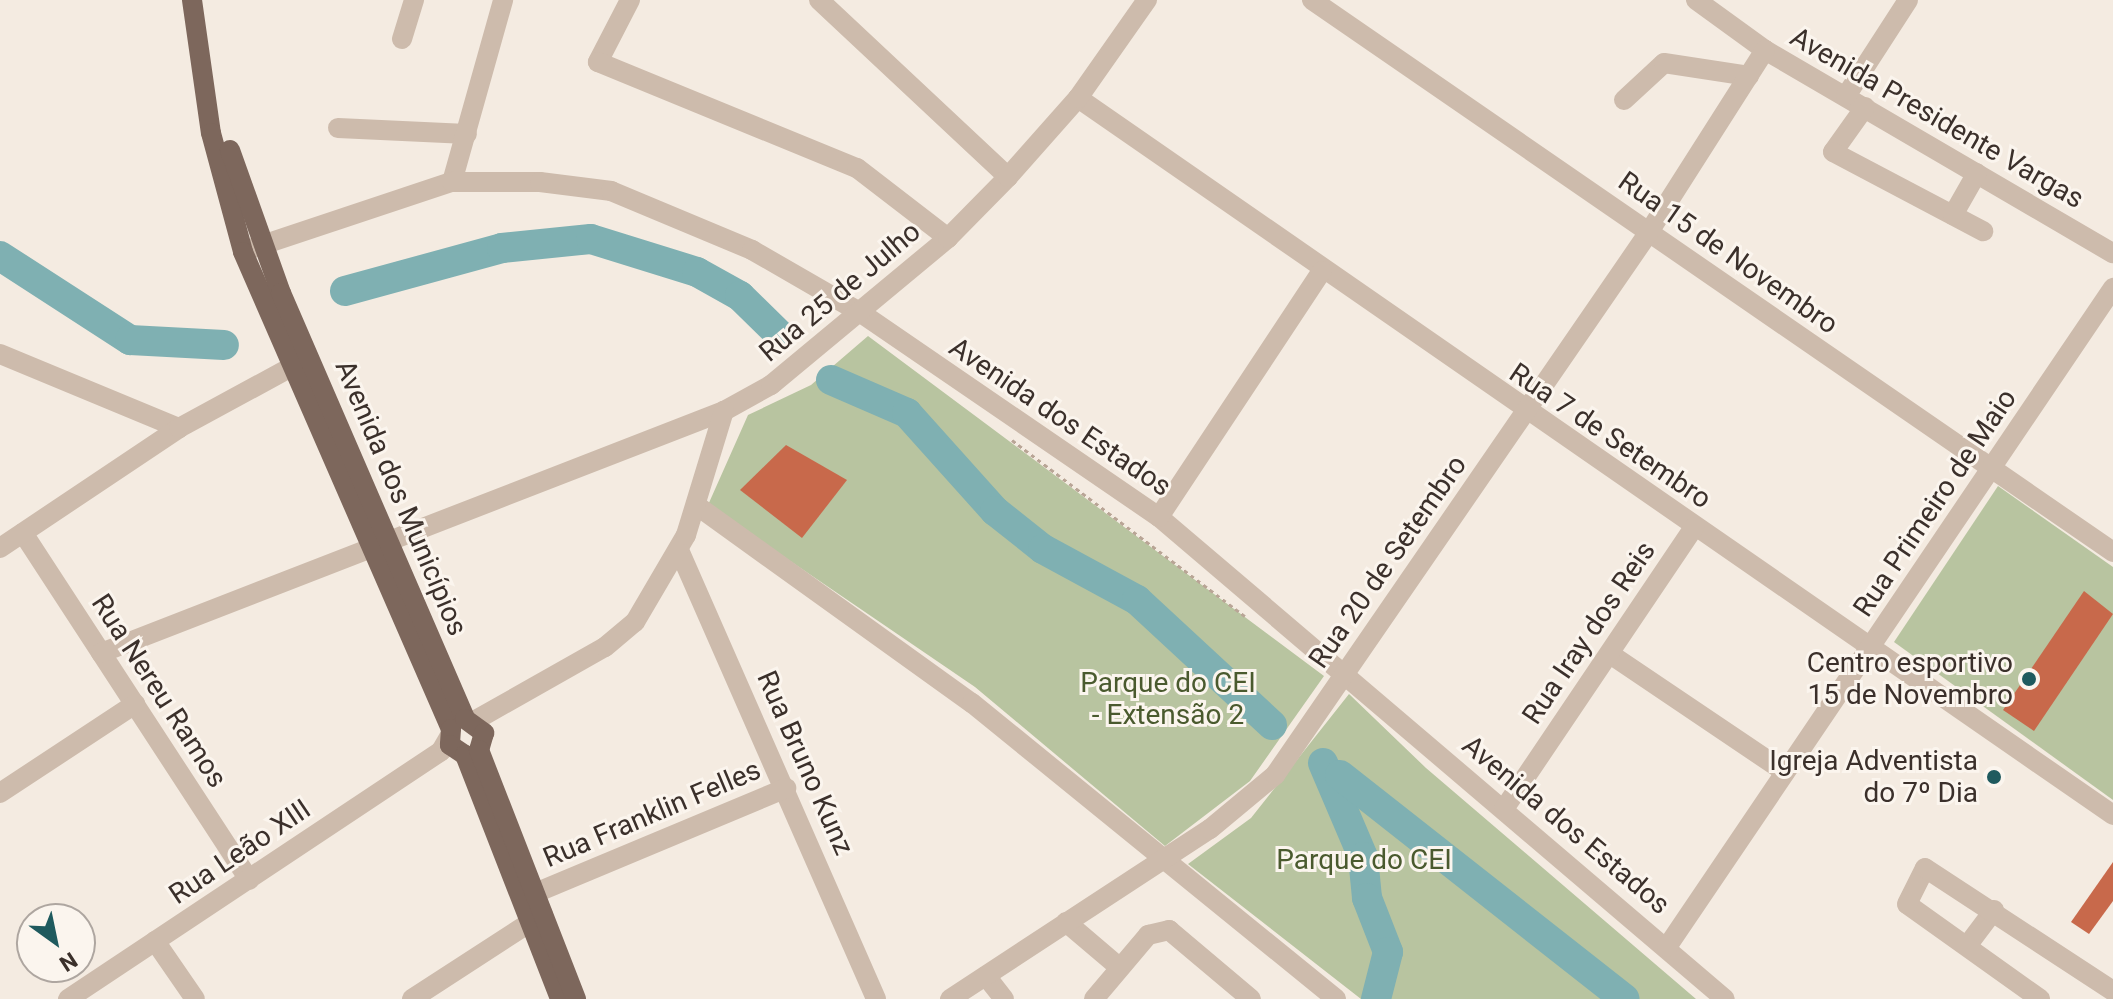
<!DOCTYPE html>
<meta charset="utf-8">
<style>
body{margin:0}
#map{position:relative;width:2113px;height:999px;overflow:hidden;background:#f4ebe1;font-family:Roboto,sans-serif}
div>[style]{position:absolute}
[style*='--x']{left:calc(var(--x)*1px);top:calc(var(--y)*1px);width:calc(var(--w)*1px);rotate:calc(var(--a)*1deg)}
.green>*{inset:0;background:#b8c4a0}
.river>*{height:30px;margin:-15px;padding:0 15px;transform-origin:15px;border-radius:15px;background:#7fb0b2}
.building>*{inset:0;background:#c8694b}
.path>*{height:3px;margin-top:-1.5px;transform-origin:0;background:repeating-linear-gradient(90deg,#b9a596 0 4px,transparent 0 8px)}
.minor>*{height:20px;margin:-10px;padding:0 10px;transform-origin:10px;border-radius:10px;background:#cdbbac}
.major>*{height:20px;margin:-10px;padding:0 10px;transform-origin:10px;border-radius:10px;background:#7d675c}
.dots>*{width:22px;height:22px;translate:-50% -50%;box-sizing:border-box;border:4px solid #fbf5ee;border-radius:50%}
span{translate:-50% -50%;white-space:nowrap;text-align:center;line-height:1.15;-webkit-text-stroke:6px #fbf5ee;paint-order:stroke}
.street-label{font-size:28px;color:#3b302b}
.poi-label{font-size:28px;color:#3b302b}
.right{translate:-100% -50%;text-align:right}
.park-label{font-size:28px;color:#4a5a2e}
.north{position:absolute;left:16px;top:903px;width:80px;height:80px;box-sizing:border-box;background:#fbf5ee;border:2px solid #aea6a0;border-radius:50%;rotate:147deg;font-size:22px;font-weight:700;line-height:32px;text-align:center;color:#3b302b}
.north::after{content:'';display:block;margin:auto;width:28px;height:36px;background:#1f5a5e;clip-path:polygon(50% 0,100% 100%,50% 72%,0 100%)}
</style>
<div id="map">
<div class="green">
<div style="clip-path:polygon(868px 336px,1324px 676px,1250px 781px,1165px 846px,975px 687px,708px 505px,748px 415px,811px 385px)"></div>
<div style="clip-path:polygon(1998px 486px,2113px 567px,2113px 800px,1894px 642px)"></div>
<div style="clip-path:polygon(1349px 694px,1426px 768px,1696px 999px,1361px 999px,1188px 864px,1251px 818px)"></div>
</div>
<div class="river">
<div style="--x:0;--y:256;--w:155;--a:32.9"></div>
<div style="--x:130;--y:340;--w:94;--a:3"></div>
<div style="--x:345;--y:291;--w:163;--a:-15.3"></div>
<div style="--x:502;--y:248;--w:89;--a:-5.8"></div>
<div style="--x:591;--y:239;--w:111;--a:17.3"></div>
<div style="--x:697;--y:272;--w:49;--a:29.2"></div>
<div style="--x:740;--y:296;--w:56;--a:44.3"></div>
<div style="--x:831;--y:380;--w:83;--a:23.5"></div>
<div style="--x:907;--y:413;--w:132;--a:48.1"></div>
<div style="--x:995;--y:511;--w:61;--a:38.4"></div>
<div style="--x:1043;--y:549;--w:107;--a:28.5"></div>
<div style="--x:1137;--y:600;--w:184;--a:42.8"></div>
<div style="--x:1323;--y:763;--w:102;--a:66.9"></div>
<div style="--x:1363;--y:857;--w:41;--a:84.4"></div>
<div style="--x:1367;--y:898;--w:58;--a:68.7"></div>
<div style="--x:1388;--y:952;--w:49;--a:104.3"></div>
<div style="--x:1340;--y:775;--w:362;--a:38.2"></div>
</div>
<div class="building">
<div style="clip-path:polygon(786px 445px,847px 480px,802px 538px,740px 490px)"></div>
<div style="clip-path:polygon(2084px 591px,2113px 614px,2034px 731px,2003px 710px)"></div>
<div style="clip-path:polygon(2113px 862px,2113px 901px,2089px 934px,2071px 922px)"></div>
</div>
<div class="path">
<div style="--x:1012;--y:440;--w:292;--a:37.1"></div>
</div>
<div class="minor">
<div style="--x:630;--y:0;--w:70;--a:117.3"></div>
<div style="--x:598;--y:62;--w:280;--a:22.3"></div>
<div style="--x:857;--y:168;--w:115;--a:37.6"></div>
<div style="--x:819;--y:0;--w:259;--a:43.1"></div>
<div style="--x:1312;--y:0;--w:973;--a:34.57"></div>
<div style="--x:1696;--y:0;--w:85;--a:35.9"></div>
<div style="--x:1765;--y:50;--w:403;--a:30.3"></div>
<div style="--x:402;--y:39;--w:41;--a:-72.9"></div>
<div style="--x:1846;--y:96;--w:114;--a:-57.1"></div>
<div style="--x:1078;--y:98;--w:1259;--a:34.71"></div>
<div style="--x:1624;--y:100;--w:54;--a:-42.8"></div>
<div style="--x:1664;--y:63;--w:86;--a:8.7"></div>
<div style="--x:1865;--y:107;--w:55;--a:125.4"></div>
<div style="--x:1833;--y:152;--w:170;--a:27.8"></div>
<div style="--x:338;--y:128;--w:129;--a:2.7"></div>
<div style="--x:452;--y:182;--w:189;--a:-74.3"></div>
<div style="--x:1953;--y:215;--w:48;--a:-60.3"></div>
<div style="--x:247;--y:250;--w:216;--a:-18.4"></div>
<div style="--x:452;--y:182;--w:88;--a:0"></div>
<div style="--x:540;--y:182;--w:72;--a:7.2"></div>
<div style="--x:611;--y:191;--w:153;--a:22.7"></div>
<div style="--x:752;--y:250;--w:126;--a:30"></div>
<div style="--x:861;--y:313;--w:361;--a:34.4"></div>
<div style="--x:1159;--y:517;--w:743;--a:40.42"></div>
<div style="--x:0;--y:354;--w:194;--a:22.5"></div>
<div style="--x:696;--y:505;--w:340;--a:35.7"></div>
<div style="--x:972;--y:703;--w:469;--a:39.1"></div>
<div style="--x:1159;--y:517;--w:295;--a:-56.5"></div>
<div style="--x:23;--y:533;--w:414;--a:56.9"></div>
<div style="--x:0;--y:548;--w:216;--a:-33.8"></div>
<div style="--x:179;--y:428;--w:145;--a:-28.5"></div>
<div style="--x:679;--y:550;--w:490;--a:66.3"></div>
<div style="--x:101;--y:653;--w:668;--a:-21.23"></div>
<div style="--x:724;--y:411;--w:54;--a:-29"></div>
<div style="--x:771;--y:385;--w:230;--a:-39.7"></div>
<div style="--x:948;--y:238;--w:86;--a:-45.5"></div>
<div style="--x:1008;--y:177;--w:106;--a:-48.5"></div>
<div style="--x:1078;--y:98;--w:120;--a:-54.9"></div>
<div style="--x:1610;--y:654;--w:211;--a:34"></div>
<div style="--x:474;--y:721;--w:150;--a:-29.5"></div>
<div style="--x:605;--y:647;--w:39;--a:-40"></div>
<div style="--x:635;--y:622;--w:101;--a:-59.6"></div>
<div style="--x:686;--y:535;--w:130;--a:-73"></div>
<div style="--x:0;--y:793;--w:162;--a:-33.4"></div>
<div style="--x:1504;--y:809;--w:340;--a:-56"></div>
<div style="--x:540;--y:891;--w:267;--a:-22.7"></div>
<div style="--x:1066;--y:922;--w:70;--a:40.3"></div>
<div style="--x:155;--y:941;--w:70;--a:55.4"></div>
<div style="--x:1967;--y:946;--w:45;--a:-53.1"></div>
<div style="--x:1667;--y:947;--w:796;--a:-55.91"></div>
<div style="--x:986;--y:976;--w:29;--a:52"></div>
<div style="--x:68;--y:999;--w:448;--a:-33.6"></div>
<div style="--x:441;--y:751;--w:16;--a:-60"></div>
<div style="--x:412;--y:999;--w:156;--a:-33"></div>
<div style="--x:950;--y:999;--w:311;--a:-33.2"></div>
<div style="--x:1210;--y:829;--w:85;--a:-39.7"></div>
<div style="--x:1275;--y:775;--w:659;--a:-55.44"></div>
<div style="--x:1649;--y:232;--w:216;--a:-57.5"></div>
<div style="--x:1094;--y:999;--w:84;--a:-49.8"></div>
<div style="--x:1148;--y:935;--w:22;--a:-13"></div>
<div style="--x:1169;--y:930;--w:107;--a:40.1"></div>
<div style="--x:2040;--y:999;--w:163;--a:-144.5"></div>
<div style="--x:1907;--y:904;--w:40;--a:-63.4"></div>
<div style="--x:1925;--y:868;--w:225;--a:33.2"></div>
</div>
<div class="major">
<div style="--x:192;--y:0;--w:134;--a:81.9"></div>
<div style="--x:211;--y:133;--w:123;--a:74.9"></div>
<div style="--x:243;--y:252;--w:520;--a:66.44"></div>
<div style="--x:451;--y:729;--w:16;--a:94"></div>
<div style="--x:450;--y:745;--w:18;--a:34"></div>
<div style="--x:465;--y:755;--w:262;--a:68.7"></div>
<div style="--x:230;--y:150;--w:152;--a:70.4"></div>
<div style="--x:281;--y:293;--w:464;--a:66.6"></div>
<div style="--x:465;--y:719;--w:24;--a:36"></div>
<div style="--x:484;--y:733;--w:18;--a:106"></div>
<div style="--x:479;--y:750;--w:267;--a:68.7"></div>
</div>
<div class="dots">
<div style="left:2029px;top:679px;background:#1f5a5e"></div>
<div style="left:1994px;top:777px;background:#1f5a5e"></div>
</div>
<div class="street-label">
<span style="left:1937px;top:118px;rotate:30deg">Avenida Presidente Vargas</span>
<span style="left:1728px;top:253px;rotate:35deg">Rua 15 de Novembro</span>
<span style="left:840px;top:292px;rotate:-40deg">Rua 25 de Julho</span>
<span style="left:1060px;top:417px;rotate:34deg">Avenida dos Estados</span>
<span style="left:1610px;top:436px;rotate:34deg">Rua 7 de Setembro</span>
<span style="left:401px;top:498px;rotate:67deg">Avenida dos Municípios</span>
<span style="left:1935px;top:503px;rotate:-56deg">Rua Primeiro de Maio</span>
<span style="left:1388px;top:562px;rotate:-55deg">Rua 20 de Setembro</span>
<span style="left:1589px;top:633px;rotate:-56deg">Rua Iray dos Reis</span>
<span style="left:159px;top:691px;rotate:57deg">Rua Nereu Ramos</span>
<span style="left:805px;top:763px;rotate:66deg">Rua Bruno Kunz</span>
<span style="left:652px;top:814px;rotate:-23deg">Rua Franklin Felles</span>
<span style="left:1566px;top:825px;rotate:40deg">Avenida dos Estados</span>
<span style="left:240px;top:852px;rotate:-34deg">Rua Leão XIII</span>
</div>
<div class="poi-label">
<span class="right" style="left:2013px;top:679px">Centro esportivo<br>15 de Novembro</span>
<span class="right" style="left:1978px;top:777px">Igreja Adventista<br>do 7º Dia</span>
</div>
<div class="park-label">
<span style="left:1168px;top:699px">Parque do CEI<br>- Extensão 2</span>
<span style="left:1364px;top:860px">Parque do CEI</span>
</div>
<div class="north">N</div>
</div>
